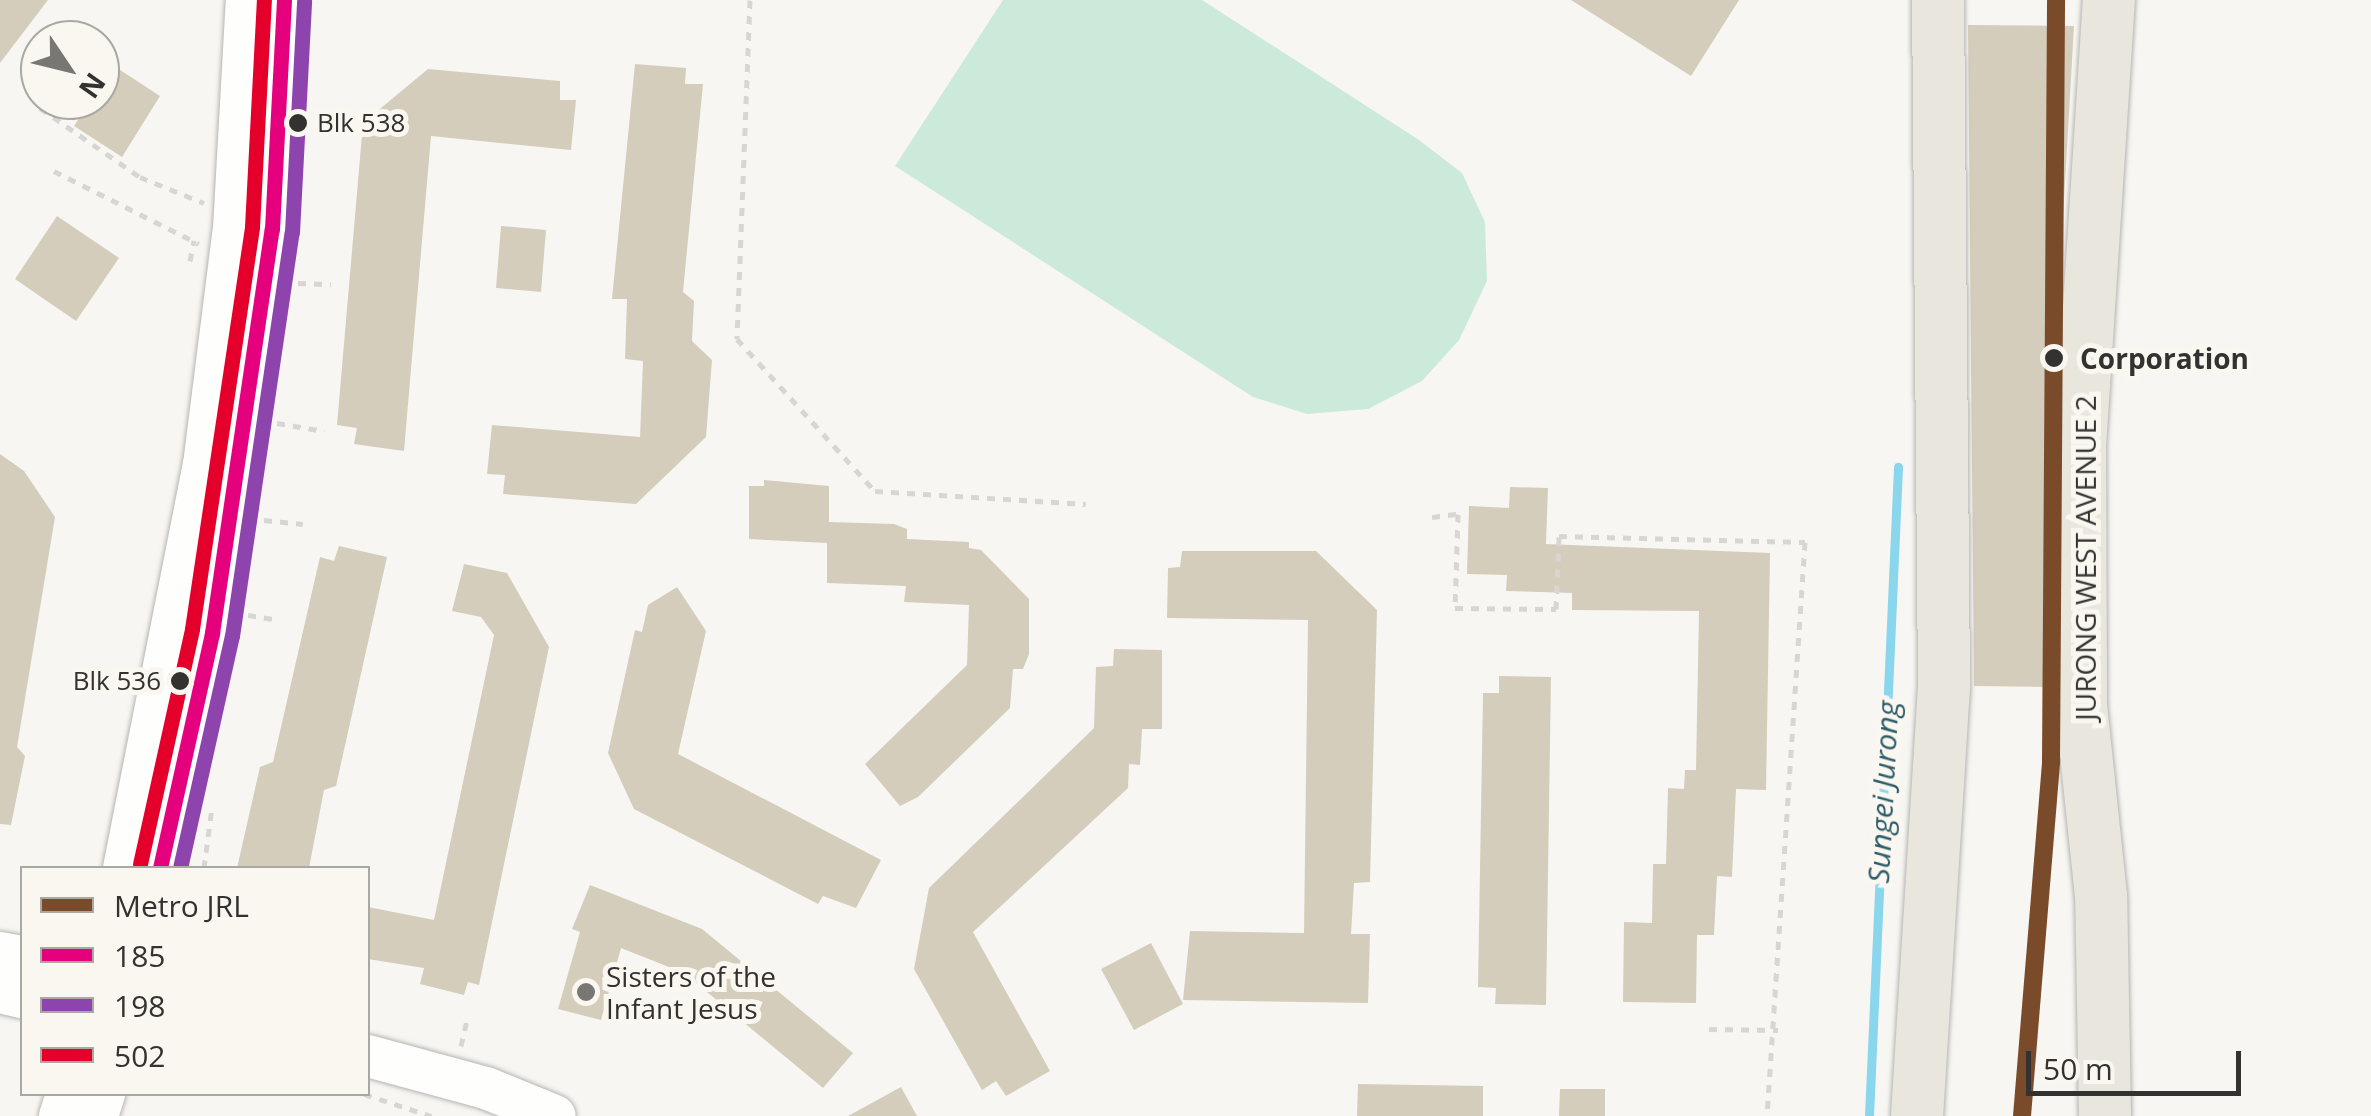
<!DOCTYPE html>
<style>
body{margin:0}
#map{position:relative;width:2371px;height:1116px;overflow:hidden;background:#f7f6f2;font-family:"Open Sans",sans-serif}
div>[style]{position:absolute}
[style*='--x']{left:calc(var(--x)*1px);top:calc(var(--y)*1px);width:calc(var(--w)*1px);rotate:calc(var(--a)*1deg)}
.green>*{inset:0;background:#cceada}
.stream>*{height:9px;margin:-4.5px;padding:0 4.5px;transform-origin:4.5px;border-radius:4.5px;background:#89d6ed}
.building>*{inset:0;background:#d4cdbb}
.path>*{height:5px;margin-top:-2.5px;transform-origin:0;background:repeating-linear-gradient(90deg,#d7d6d5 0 8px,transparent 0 16px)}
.roads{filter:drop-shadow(0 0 2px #b6b5b2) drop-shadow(0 0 2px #b6b5b2)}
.minor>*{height:42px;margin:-21px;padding:0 21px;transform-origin:21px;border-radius:21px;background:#fefefd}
.major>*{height:52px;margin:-26px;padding:0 26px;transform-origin:26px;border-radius:26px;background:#e9e7dd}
.bus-1>*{height:15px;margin:-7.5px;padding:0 7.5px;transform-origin:7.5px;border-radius:7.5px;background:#e5007d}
.bus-2>*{height:15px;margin:-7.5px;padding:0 7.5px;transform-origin:7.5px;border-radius:7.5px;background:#8e44ad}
.bus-3>*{height:15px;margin:-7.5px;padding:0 7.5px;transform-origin:7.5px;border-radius:7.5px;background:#e4002b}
.metro-1>*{height:18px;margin:-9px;padding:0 9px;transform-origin:9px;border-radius:9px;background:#7a4b2a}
.dots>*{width:28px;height:28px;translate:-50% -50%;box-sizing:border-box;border:5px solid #f9f7f0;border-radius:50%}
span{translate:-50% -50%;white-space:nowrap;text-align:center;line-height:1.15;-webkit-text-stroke:10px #f9f7f0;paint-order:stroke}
.bus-label{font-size:26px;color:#333230}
.left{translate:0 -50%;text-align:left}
.right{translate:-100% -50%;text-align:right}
.stop-label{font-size:28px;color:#333230;font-weight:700}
.street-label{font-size:28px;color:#333230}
.poi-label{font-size:28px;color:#333230}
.water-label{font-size:30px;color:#2c5b6a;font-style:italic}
.legend{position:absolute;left:20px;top:866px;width:350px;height:230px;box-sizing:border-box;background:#f9f7f0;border:2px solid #aaa8a3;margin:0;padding:12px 18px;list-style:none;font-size:30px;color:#333230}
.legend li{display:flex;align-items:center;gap:20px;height:50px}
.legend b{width:50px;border:2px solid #aaa8a3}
.north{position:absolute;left:20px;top:20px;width:100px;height:100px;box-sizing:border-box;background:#f9f7f0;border:2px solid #aaa8a3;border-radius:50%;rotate:125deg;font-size:28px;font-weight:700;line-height:40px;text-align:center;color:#333230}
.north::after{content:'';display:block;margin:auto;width:35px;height:45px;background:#787774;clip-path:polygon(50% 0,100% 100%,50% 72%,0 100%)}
.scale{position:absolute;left:2026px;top:1051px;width:215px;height:45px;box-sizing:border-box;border:5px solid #333230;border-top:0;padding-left:12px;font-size:30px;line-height:35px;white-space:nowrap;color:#333230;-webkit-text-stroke:8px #f9f7f0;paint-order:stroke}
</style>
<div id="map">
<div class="green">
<div style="clip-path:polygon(1003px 0,1202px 0,1419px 140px,1462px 173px,1485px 222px,1487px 281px,1459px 340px,1422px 381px,1368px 409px,1307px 414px,1253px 397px,895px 166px)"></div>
</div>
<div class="stream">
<div style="--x:1869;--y:1116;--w:650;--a:-87.44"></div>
</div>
<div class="building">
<div style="clip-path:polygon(0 0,48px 0,0 63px)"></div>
<div style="clip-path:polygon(1571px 0,1739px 0,1691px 76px)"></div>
<div style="clip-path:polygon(1968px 25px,2074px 26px,2050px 445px,2051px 687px,1974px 686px)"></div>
<div style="clip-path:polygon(635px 64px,686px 68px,685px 84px,703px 84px,683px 292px,694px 301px,692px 341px,712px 360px,706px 437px,636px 504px,503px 494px,505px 475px,487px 474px,492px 425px,640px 437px,643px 361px,625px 359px,627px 299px,612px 299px)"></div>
<div style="clip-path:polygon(114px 66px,160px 96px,122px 157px,74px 126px,91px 100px,100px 100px)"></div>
<div style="clip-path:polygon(428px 69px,560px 81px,560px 100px,576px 100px,571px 150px,431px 136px,404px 451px,354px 444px,357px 428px,337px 425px,363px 123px)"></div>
<div style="clip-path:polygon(57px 216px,119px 258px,76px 321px,15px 279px)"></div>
<div style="clip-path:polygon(501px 226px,546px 230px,541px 292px,496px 288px)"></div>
<div style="clip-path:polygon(0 454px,24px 471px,55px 517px,17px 747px,25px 756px,11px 825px,0 824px)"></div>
<div style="clip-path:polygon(764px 480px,829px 486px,829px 522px,894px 524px,907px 529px,907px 539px,969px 542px,969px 548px,981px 550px,1029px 599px,1029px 654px,1023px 669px,1013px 669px,1010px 708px,918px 797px,900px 806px,865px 764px,967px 665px,969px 605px,904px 602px,906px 586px,827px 583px,827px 543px,749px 539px,749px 486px,764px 486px)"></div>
<div style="clip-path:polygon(1510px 487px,1548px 488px,1546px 544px,1770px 553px,1766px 790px,1736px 789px,1732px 877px,1717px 876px,1714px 935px,1697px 935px,1696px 1003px,1623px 1002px,1624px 922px,1652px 923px,1653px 864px,1666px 864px,1668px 788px,1684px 789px,1685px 770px,1696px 770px,1699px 611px,1572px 610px,1572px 593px,1506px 591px,1507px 575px,1467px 574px,1469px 506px,1509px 508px)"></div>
<div style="clip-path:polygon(339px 546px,387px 557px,336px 786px,324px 790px,309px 868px,237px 868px,260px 767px,273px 762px,320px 557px,334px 561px)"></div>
<div style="clip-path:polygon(1182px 551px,1316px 551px,1377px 610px,1370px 882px,1354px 883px,1351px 934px,1370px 934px,1368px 1003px,1183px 1000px,1190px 931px,1304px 933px,1308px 620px,1167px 618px,1168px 568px,1180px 567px)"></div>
<div style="clip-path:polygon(464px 564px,507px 573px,549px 647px,479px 985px,468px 982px,464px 995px,420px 984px,424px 968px,368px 959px,368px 907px,434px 920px,494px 635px,481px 617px,452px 611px)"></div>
<div style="clip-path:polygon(677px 587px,706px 631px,678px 754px,881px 860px,856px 908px,823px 896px,818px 904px,634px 809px,608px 753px,635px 630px,642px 632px,648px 605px)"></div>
<div style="clip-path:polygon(1114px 649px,1162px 650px,1162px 729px,1142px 729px,1140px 765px,1129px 764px,1128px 788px,973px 932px,1050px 1071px,1006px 1096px,996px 1081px,982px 1090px,914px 969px,929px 888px,1094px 728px,1096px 667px,1113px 666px)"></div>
<div style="clip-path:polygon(1499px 676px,1551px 677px,1546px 1005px,1495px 1004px,1496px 988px,1478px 987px,1483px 693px,1499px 693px)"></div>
<div style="clip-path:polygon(590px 885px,702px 929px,853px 1053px,823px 1088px,684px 973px,621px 948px,601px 1020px,558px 1009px,580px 932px,572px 929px)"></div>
<div style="clip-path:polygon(1151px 943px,1183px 1004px,1134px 1030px,1101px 969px)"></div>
<div style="clip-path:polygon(1358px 1084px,1483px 1086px,1483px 1116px,1357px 1116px)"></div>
<div style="clip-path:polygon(901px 1087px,917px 1116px,848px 1116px)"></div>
<div style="clip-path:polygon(1560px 1089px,1605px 1089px,1605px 1116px,1559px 1116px)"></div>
</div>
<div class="path">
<div style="--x:750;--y:0;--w:339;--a:92.2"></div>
<div style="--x:737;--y:339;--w:205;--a:47.8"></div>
<div style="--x:875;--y:491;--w:211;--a:3.5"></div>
<div style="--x:40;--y:108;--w:121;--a:34.6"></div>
<div style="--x:140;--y:177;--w:69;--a:22.1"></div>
<div style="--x:54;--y:171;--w:162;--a:26.7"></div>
<div style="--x:190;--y:261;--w:21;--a:-79"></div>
<div style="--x:298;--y:283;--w:33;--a:2"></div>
<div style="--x:277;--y:423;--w:48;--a:9.7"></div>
<div style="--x:1432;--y:517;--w:26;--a:-7"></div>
<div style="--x:1458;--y:514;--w:94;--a:91.8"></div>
<div style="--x:1455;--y:608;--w:101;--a:0.6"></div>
<div style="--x:1556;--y:609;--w:73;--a:-87.6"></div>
<div style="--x:1559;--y:536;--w:246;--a:1.4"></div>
<div style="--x:1805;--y:542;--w:575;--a:93.79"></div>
<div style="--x:264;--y:520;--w:39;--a:6"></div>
<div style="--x:248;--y:615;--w:30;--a:9"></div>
<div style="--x:204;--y:868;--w:62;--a:-82.5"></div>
<div style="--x:1709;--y:1029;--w:69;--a:0.8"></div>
<div style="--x:461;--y:1046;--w:28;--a:-77"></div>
<div style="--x:364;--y:1094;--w:71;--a:18.2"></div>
</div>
<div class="roads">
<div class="minor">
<div style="--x:124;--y:868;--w:411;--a:-78.8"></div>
<div style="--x:204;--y:465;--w:238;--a:-82.8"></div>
<div style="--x:234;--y:229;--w:229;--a:-86.8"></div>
<div style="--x:160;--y:868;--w:241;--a:-77.5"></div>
<div style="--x:212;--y:633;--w:408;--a:-81.6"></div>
<div style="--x:272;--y:229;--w:229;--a:-87"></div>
<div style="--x:0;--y:953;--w:22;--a:10"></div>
<div style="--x:0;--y:992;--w:23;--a:13"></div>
<div style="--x:368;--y:1056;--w:122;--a:15.2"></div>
<div style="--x:486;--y:1088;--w:74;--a:22.1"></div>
<div style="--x:60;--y:1116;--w:23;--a:-72"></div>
<div style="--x:97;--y:1116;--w:23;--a:-72"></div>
</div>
<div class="major">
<div style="--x:1917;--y:1116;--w:432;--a:-86.4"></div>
<div style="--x:1944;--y:685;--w:685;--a:-90.5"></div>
<div style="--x:2105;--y:1116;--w:220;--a:-91"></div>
<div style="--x:2101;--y:896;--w:192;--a:-96"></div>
<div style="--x:2081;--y:705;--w:258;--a:-90.2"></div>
<div style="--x:2080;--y:447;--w:448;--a:-86.3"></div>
</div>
</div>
<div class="bus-1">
<div style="--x:160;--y:868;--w:241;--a:-77.5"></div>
<div style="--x:212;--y:633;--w:408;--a:-81.6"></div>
<div style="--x:272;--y:229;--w:229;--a:-87"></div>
</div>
<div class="bus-2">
<div style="--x:180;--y:868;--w:238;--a:-77.4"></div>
<div style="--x:232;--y:636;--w:408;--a:-81.6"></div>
<div style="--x:292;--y:232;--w:231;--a:-87"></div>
</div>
<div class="bus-3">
<div style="--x:140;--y:864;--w:241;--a:-77.5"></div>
<div style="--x:192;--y:629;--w:406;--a:-81.5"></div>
<div style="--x:252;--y:227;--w:227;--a:-87"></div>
</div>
<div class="metro-1">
<div style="--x:2022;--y:1116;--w:356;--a:-85.3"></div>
<div style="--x:2051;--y:761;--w:761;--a:-89.62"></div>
</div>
<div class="dots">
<div style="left:298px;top:123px;background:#333230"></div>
<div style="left:2054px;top:358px;background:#333230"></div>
<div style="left:180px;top:681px;background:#333230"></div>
<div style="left:586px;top:992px;background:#787774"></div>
</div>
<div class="bus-label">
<span class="left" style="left:317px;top:123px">Blk 538</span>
<span class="right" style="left:161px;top:681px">Blk 536</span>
</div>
<div class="stop-label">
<span class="left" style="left:2080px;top:358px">Corporation</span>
</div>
<div class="street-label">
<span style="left:2085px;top:558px;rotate:-90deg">JURONG WEST AVENUE 2</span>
</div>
<div class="poi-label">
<span class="left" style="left:606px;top:992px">Sisters of the<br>Infant Jesus</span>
</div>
<div class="water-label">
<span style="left:1883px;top:792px;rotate:-87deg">Sungei Jurong</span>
</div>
<ul class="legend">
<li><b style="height:12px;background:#7a4b2a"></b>Metro JRL</li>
<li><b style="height:12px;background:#e5007d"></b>185</li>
<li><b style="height:12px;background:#8e44ad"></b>198</li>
<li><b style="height:12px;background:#e4002b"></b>502</li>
</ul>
<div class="north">N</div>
<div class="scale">50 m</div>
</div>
